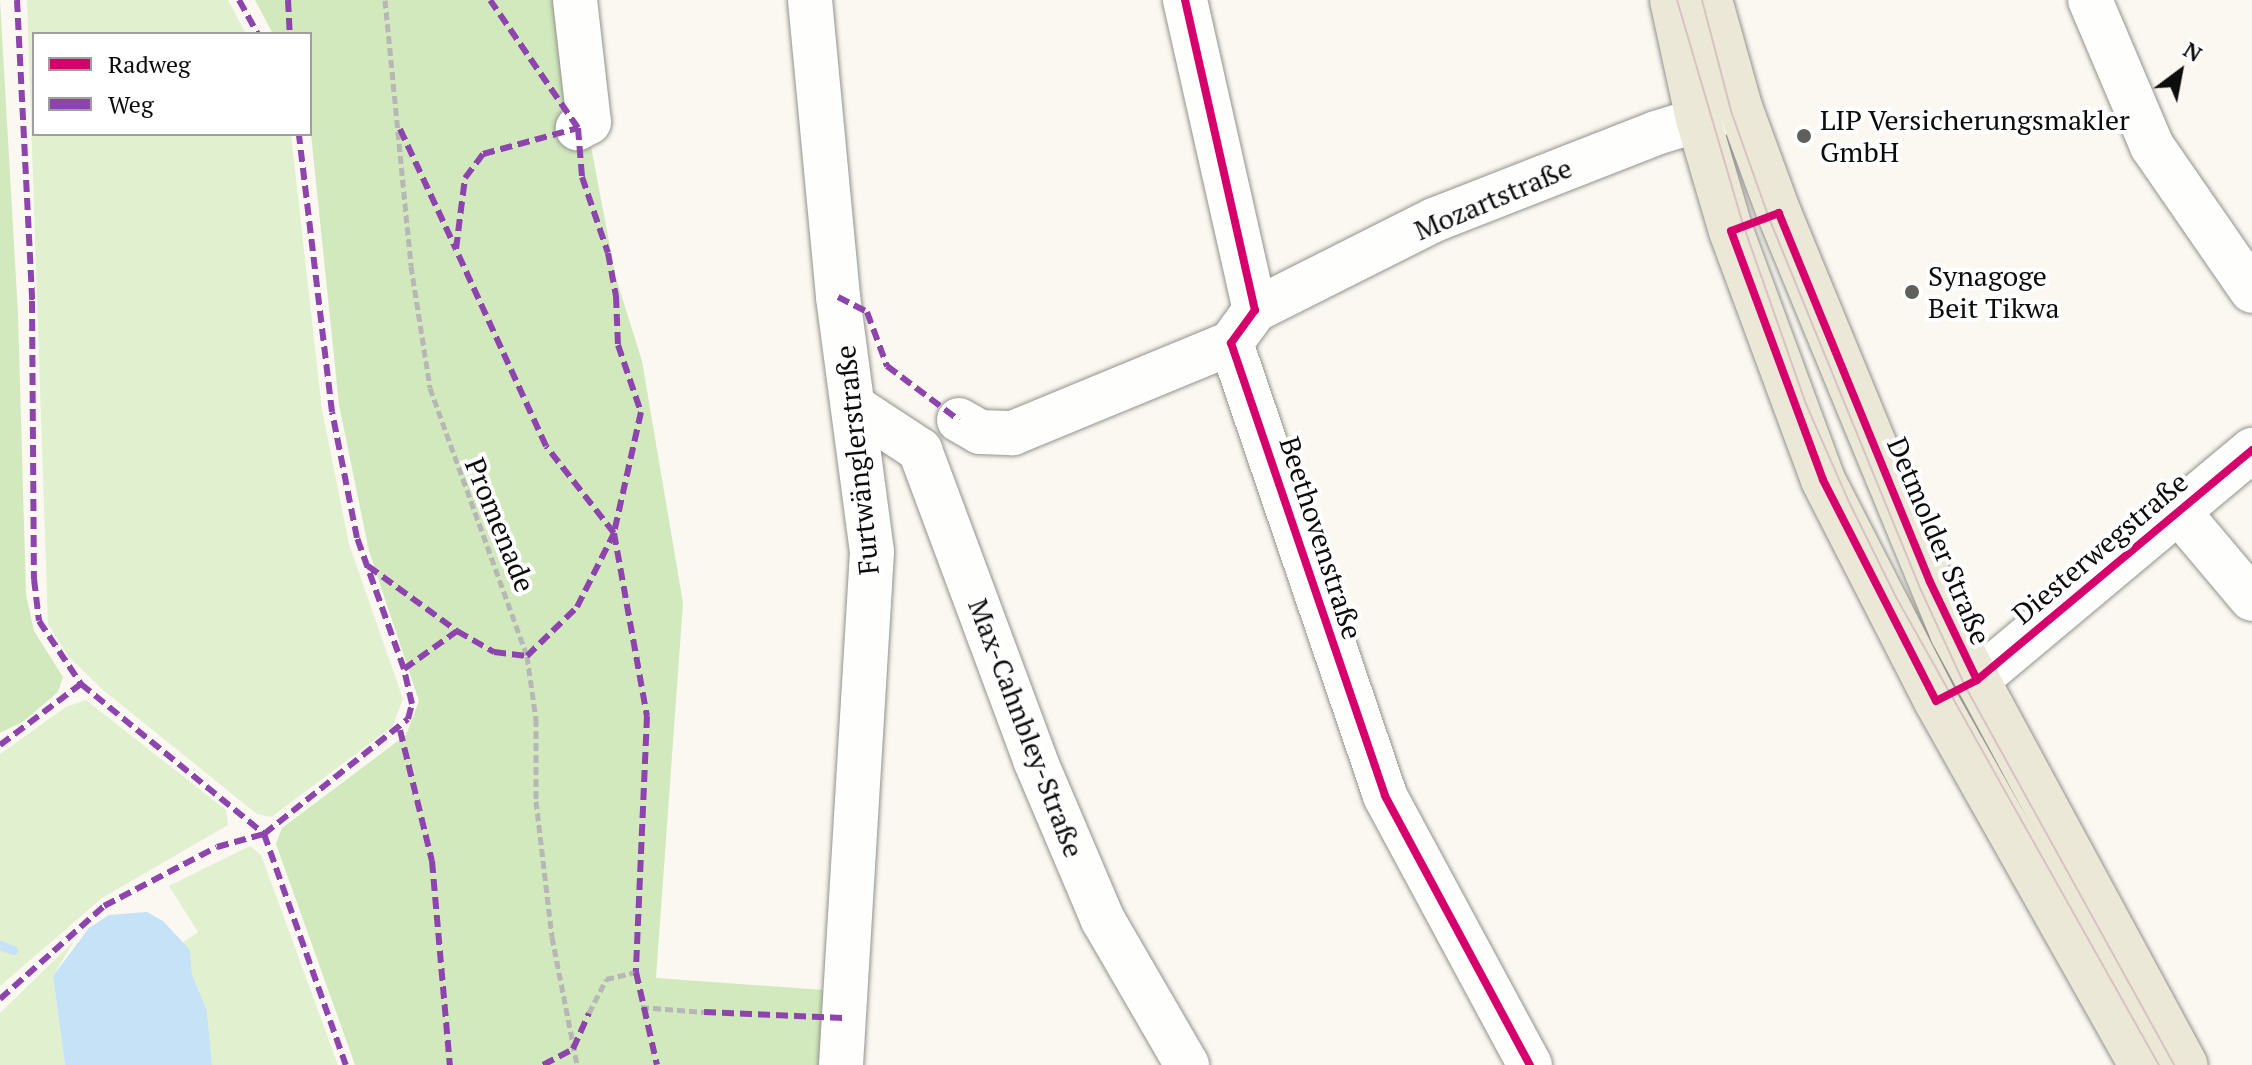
<!DOCTYPE html>
<meta charset="utf-8">
<style>
body{margin:0}
#map{position:relative;width:2252px;height:1065px;overflow:hidden;background:#faf8f0;font-family:"PT Serif",serif}
div>[style]{position:absolute}
[style*='--x']{left:calc(var(--x)*1px);top:calc(var(--y)*1px);width:calc(var(--w)*1px);rotate:calc(var(--a)*1deg)}
.green>*{inset:0;background:#e1f0cf}
.forest>*{inset:0;background:#d1e9bd}
.water>*{inset:0;background:#c5e2f6}
.stream>*{height:9px;margin:-4.5px;padding:0 4.5px;transform-origin:4.5px;border-radius:4.5px;background:#c5e2f6}
.path>*{height:5px;margin-top:-2.5px;transform-origin:0;background:repeating-linear-gradient(90deg,#b7b7b5 0 8px,transparent 0 12px)}
.roads{filter:drop-shadow(0 0 2px #93928f) drop-shadow(0 0 2px #93928f)}
.minor>*{height:44px;margin:-22px;padding:0 22px;transform-origin:22px;border-radius:22px;background:#fefefd}
.major>*{height:44px;margin:-22px;padding:0 22px;transform-origin:22px;border-radius:22px;background:#ece8d7}
.tram>*{height:2px;margin:-1px;padding:0 1px;transform-origin:1px;border-radius:1px;background:#d7c3c2}
.quiet>*{height:6px;margin-top:-3px;transform-origin:0;background:repeating-linear-gradient(90deg,#8e44ad 0 12px,transparent 0 18px)}
.cycleway>*{height:8px;margin:-4px;padding:0 4px;transform-origin:4px;border-radius:4px;background:#d6006c}
.dots>*{width:22px;height:22px;translate:-50% -50%;box-sizing:border-box;border:4px solid #fff;border-radius:50%}
span{translate:-50% -50%;white-space:nowrap;text-align:center;line-height:1.15;-webkit-text-stroke:8px #fff;paint-order:stroke}
.poi-label{font-size:28px;color:#0c0c0c}
.left{translate:0 -50%;text-align:left}
.street-label{font-size:28px;color:#0c0c0c}
.legend{position:absolute;left:32px;top:32px;width:280px;height:104px;box-sizing:border-box;background:#fff;border:2px solid #9e9e9e;margin:0;padding:10px 14px;list-style:none;font-size:24px;color:#0c0c0c}
.legend li{display:flex;align-items:center;gap:16px;height:40px}
.legend b{width:40px;border:2px solid #9e9e9e}
.north{position:absolute;left:2140px;top:32px;width:80px;height:80px;-webkit-text-stroke:6px #fff;paint-order:stroke;rotate:32deg;font-size:22px;font-weight:700;line-height:32px;text-align:center;color:#0c0c0c}
.north::after{content:'';display:block;margin:auto;width:28px;height:36px;background:#0c0c0c;clip-path:polygon(50% 0,100% 100%,50% 72%,0 100%)}
</style>
<div id="map">
<div class="green">
<div style="clip-path:polygon(27px 0,228px 0,246px 34px,34px 34px,34px 134px,291px 134px,322px 410px,349px 544px,403px 699px,392px 727px,271px 817px,257px 814px,103px 690px,69px 657px,48px 624px)"></div>
<div style="clip-path:polygon(86px 700px,226px 810px,228px 825px,102px 898px,0 986px,0 754px,66px 707px)"></div>
<div style="clip-path:polygon(250px 846px,261px 855px,338px 1065px,212px 1065px,207px 1011px,192px 974px,190px 950px,182px 943px,198px 932px,169px 886px)"></div>
<div style="clip-path:polygon(74px 941px,53px 976px,65px 1065px,0 1065px,0 1013px)"></div>
</div>
<div class="forest">
<div style="clip-path:polygon(0 0,18px 314px,26px 595px,34px 631px,63px 677px,58px 692px,24px 721px,0 733px)"></div>
<div style="clip-path:polygon(255px 0,563px 0,616px 278px,642px 361px,683px 603px,656px 978px,837px 991px,834px 1065px,355px 1065px,276px 844px,282px 828px,406px 735px,419px 701px,369px 551px,339px 405px,310px 124px,310px 34px,273px 34px)"></div>
</div>
<div class="water">
<div style="clip-path:polygon(147px 912px,163px 921px,190px 950px,192px 974px,207px 1011px,212px 1065px,65px 1065px,53px 976px,89px 928px,109px 915px)"></div>
</div>
<div class="stream">
<div style="--x:0;--y:945;--w:14;--a:21"></div>
</div>
<div class="path">
<div style="--x:385;--y:0;--w:267;--a:84.4"></div>
<div style="--x:411;--y:266;--w:123;--a:81.1"></div>
<div style="--x:430;--y:388;--w:285;--a:70.1"></div>
<div style="--x:527;--y:656;--w:64;--a:81.9"></div>
<div style="--x:536;--y:719;--w:82;--a:90"></div>
<div style="--x:536;--y:801;--w:137;--a:83.3"></div>
<div style="--x:552;--y:937;--w:130;--a:78.9"></div>
<div style="--x:641;--y:1007;--w:63;--a:4.5"></div>
<div style="--x:589;--y:1013;--w:38;--a:-63"></div>
<div style="--x:606;--y:979;--w:31;--a:-13"></div>
</div>
<div class="roads">
<div class="minor">
<div style="--x:575;--y:0;--w:123;--a:83.5"></div>
<div style="--x:589;--y:122;--w:13;--a:151"></div>
<div style="--x:810;--y:0;--w:298;--a:84.6"></div>
<div style="--x:838;--y:297;--w:257;--a:82.4"></div>
<div style="--x:872;--y:552;--w:514;--a:93.46"></div>
<div style="--x:1185;--y:0;--w:318;--a:77.3"></div>
<div style="--x:1255;--y:310;--w:41;--a:126"></div>
<div style="--x:1231;--y:343;--w:478;--a:71.2"></div>
<div style="--x:1385;--y:796;--w:306;--a:61.7"></div>
<div style="--x:2090;--y:0;--w:159;--a:67"></div>
<div style="--x:2152;--y:146;--w:176;--a:55.4"></div>
<div style="--x:1255;--y:310;--w:200;--a:-26.7"></div>
<div style="--x:1434;--y:220;--w:238;--a:-21.4"></div>
<div style="--x:1656;--y:133;--w:82;--a:-17.1"></div>
<div style="--x:856;--y:408;--w:77;--a:33.3"></div>
<div style="--x:920;--y:450;--w:331;--a:69.6"></div>
<div style="--x:1035;--y:760;--w:174;--a:67"></div>
<div style="--x:1103;--y:920;--w:168;--a:59.9"></div>
<div style="--x:959;--y:420;--w:24;--a:30"></div>
<div style="--x:980;--y:432;--w:33;--a:2"></div>
<div style="--x:1013;--y:433;--w:236;--a:-22.4"></div>
<div style="--x:2177;--y:510;--w:116;--a:49.9"></div>
<div style="--x:1977;--y:680;--w:359;--a:-39.9"></div>
</div>
<div class="major">
<div style="--x:1672;--y:0;--w:122;--a:77.7"></div>
<div style="--x:1698;--y:119;--w:117;--a:73.6"></div>
<div style="--x:1731;--y:231;--w:265;--a:69.7"></div>
<div style="--x:1823;--y:480;--w:248;--a:62.9"></div>
<div style="--x:1936;--y:701;--w:418;--a:60.6"></div>
<div style="--x:1710;--y:0;--w:111;--a:74.3"></div>
<div style="--x:1740;--y:107;--w:113;--a:69.8"></div>
<div style="--x:1779;--y:213;--w:454;--a:67.6"></div>
<div style="--x:1952;--y:633;--w:491;--a:61.6"></div>
</div>
</div>
<div class="tram">
<div style="--x:1677;--y:0;--w:237;--a:73.6"></div>
<div style="--x:1744;--y:227;--w:188;--a:70.7"></div>
<div style="--x:1806;--y:404;--w:109;--a:66.3"></div>
<div style="--x:1850;--y:504;--w:104;--a:63.7"></div>
<div style="--x:1896;--y:597;--w:537;--a:60.67"></div>
<div style="--x:1702;--y:0;--w:118;--a:75.3"></div>
<div style="--x:1732;--y:114;--w:110;--a:70.4"></div>
<div style="--x:1769;--y:218;--w:397;--a:67.8"></div>
<div style="--x:1919;--y:586;--w:110;--a:65.3"></div>
<div style="--x:1965;--y:686;--w:433;--a:61.1"></div>
</div>
<div class="quiet">
<div style="--x:17;--y:0;--w:301;--a:87.1"></div>
<div style="--x:32;--y:301;--w:278;--a:89.6"></div>
<div style="--x:34;--y:579;--w:42;--a:83.2"></div>
<div style="--x:39;--y:621;--w:76;--a:56.3"></div>
<div style="--x:81;--y:684;--w:237;--a:39.3"></div>
<div style="--x:264;--y:834;--w:245;--a:70.5"></div>
<div style="--x:239;--y:0;--w:39;--a:61"></div>
<div style="--x:288;--y:0;--w:34;--a:87"></div>
<div style="--x:578;--y:128;--w:49;--a:85.3"></div>
<div style="--x:582;--y:177;--w:80;--a:71.1"></div>
<div style="--x:608;--y:253;--w:44;--a:79.5"></div>
<div style="--x:616;--y:296;--w:49;--a:87.7"></div>
<div style="--x:618;--y:345;--w:71;--a:71.1"></div>
<div style="--x:641;--y:412;--w:124;--a:102.6"></div>
<div style="--x:614;--y:533;--w:186;--a:79.8"></div>
<div style="--x:647;--y:716;--w:256;--a:92.5"></div>
<div style="--x:636;--y:972;--w:95;--a:77.3"></div>
<div style="--x:400;--y:129;--w:132;--a:65"></div>
<div style="--x:838;--y:297;--w:33;--a:27"></div>
<div style="--x:867;--y:312;--w:58;--a:69.7"></div>
<div style="--x:887;--y:366;--w:90;--a:36.9"></div>
<div style="--x:368;--y:566;--w:110;--a:36.1"></div>
<div style="--x:404;--y:669;--w:65;--a:-35.6"></div>
<div style="--x:457;--y:631;--w:43;--a:29.6"></div>
<div style="--x:494;--y:652;--w:33;--a:7"></div>
<div style="--x:527;--y:656;--w:70;--a:-44.4"></div>
<div style="--x:577;--y:607;--w:83;--a:-63.4"></div>
<div style="--x:614;--y:533;--w:110;--a:-128"></div>
<div style="--x:546;--y:446;--w:217;--a:-114.6"></div>
<div style="--x:456;--y:249;--w:72;--a:-82.8"></div>
<div style="--x:465;--y:178;--w:30;--a:-53"></div>
<div style="--x:483;--y:154;--w:98;--a:-15.3"></div>
<div style="--x:578;--y:128;--w:155;--a:-124.5"></div>
<div style="--x:400;--y:730;--w:135;--a:76.3"></div>
<div style="--x:432;--y:861;--w:205;--a:85"></div>
<div style="--x:0;--y:745;--w:101;--a:-37"></div>
<div style="--x:0;--y:999;--w:140;--a:-41.8"></div>
<div style="--x:104;--y:906;--w:127;--a:-27.6"></div>
<div style="--x:217;--y:847;--w:49;--a:-15.5"></div>
<div style="--x:264;--y:834;--w:184;--a:-38.6"></div>
<div style="--x:408;--y:719;--w:16;--a:-75"></div>
<div style="--x:412;--y:704;--w:36;--a:-103"></div>
<div style="--x:404;--y:669;--w:139;--a:-109.7"></div>
<div style="--x:357;--y:538;--w:128;--a:-101.2"></div>
<div style="--x:332;--y:412;--w:280;--a:-96.8"></div>
<div style="--x:704;--y:1012;--w:139;--a:2.5"></div>
<div style="--x:543;--y:1065;--w:34;--a:-28"></div>
<div style="--x:573;--y:1049;--w:39;--a:-66"></div>
</div>
<div class="cycleway">
<div style="--x:1185;--y:0;--w:318;--a:77.3"></div>
<div style="--x:1255;--y:310;--w:41;--a:126"></div>
<div style="--x:1231;--y:343;--w:478;--a:71.2"></div>
<div style="--x:1385;--y:796;--w:306;--a:61.7"></div>
<div style="--x:1977;--y:680;--w:109;--a:-115.6"></div>
<div style="--x:1930;--y:582;--w:399;--a:-112.3"></div>
<div style="--x:1779;--y:213;--w:51;--a:159.4"></div>
<div style="--x:1731;--y:231;--w:265;--a:69.7"></div>
<div style="--x:1823;--y:480;--w:248;--a:62.9"></div>
<div style="--x:1936;--y:701;--w:46;--a:-27.1"></div>
<div style="--x:1977;--y:680;--w:359;--a:-39.9"></div>
</div>
<div class="dots">
<div style="left:1804px;top:136px;background:#5f5f5c"></div>
<div style="left:1912px;top:292px;background:#5f5f5c"></div>
</div>
<div class="poi-label">
<span class="left" style="left:1820px;top:136px">LIP Versicherungsmakler<br>GmbH</span>
<span class="left" style="left:1928px;top:292px">Synagoge<br>Beit Tikwa</span>
</div>
<div class="street-label">
<span style="left:1493px;top:199px;rotate:-23deg">Mozartstraße</span>
<span style="left:857px;top:460px;rotate:-96deg">Furtwänglerstraße</span>
<span style="left:500px;top:525px;rotate:68deg">Promenade</span>
<span style="left:1321px;top:538px;rotate:72deg">Beethovenstraße</span>
<span style="left:1939px;top:541px;rotate:67deg">Detmolder Straße</span>
<span style="left:2100px;top:548px;rotate:-40deg">Diesterwegstraße</span>
<span style="left:1026px;top:728px;rotate:69deg">Max-Cahnbley-Straße</span>
</div>
<ul class="legend">
<li><b style="height:10px;background:#d6006c"></b>Radweg</li>
<li><b style="height:10px;background:#8e44ad"></b>Weg</li>
</ul>
<div class="north">N</div>
</div>
